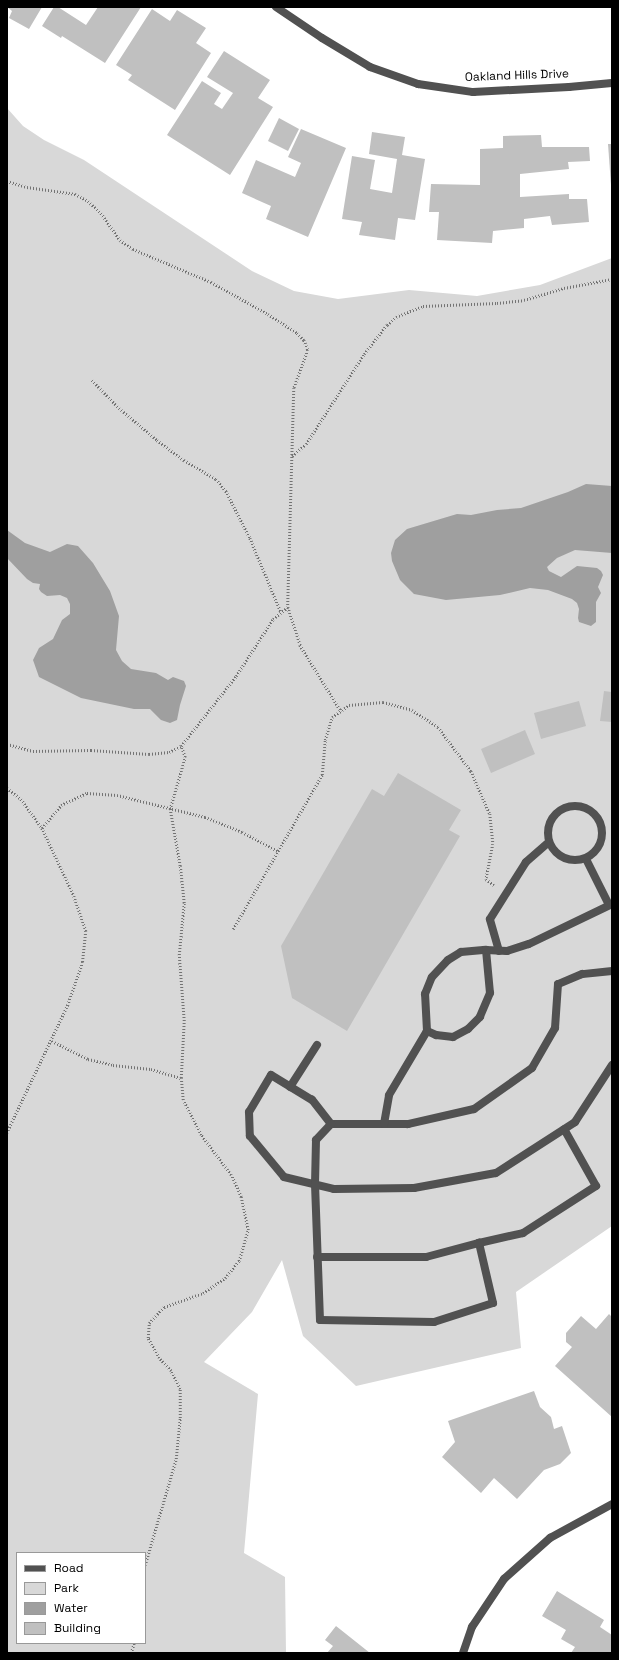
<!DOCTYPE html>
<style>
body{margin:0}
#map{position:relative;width:619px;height:1660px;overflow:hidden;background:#fff;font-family:"Space Grotesk",sans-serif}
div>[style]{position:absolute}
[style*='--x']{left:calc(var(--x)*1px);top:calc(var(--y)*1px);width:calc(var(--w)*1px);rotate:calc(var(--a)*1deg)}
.green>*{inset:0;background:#d8d8d8}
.water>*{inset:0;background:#9f9f9f}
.building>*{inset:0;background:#c0c0c0}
.path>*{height:2.5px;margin-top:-1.25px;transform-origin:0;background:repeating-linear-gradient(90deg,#737373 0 1px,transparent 0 3px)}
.lane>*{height:8px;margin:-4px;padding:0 4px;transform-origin:4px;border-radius:4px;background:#515151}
.lane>.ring{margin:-4px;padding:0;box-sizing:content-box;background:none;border:8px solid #515151;border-radius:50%}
.street>*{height:8px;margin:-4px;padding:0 4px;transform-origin:4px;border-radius:4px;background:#515151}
span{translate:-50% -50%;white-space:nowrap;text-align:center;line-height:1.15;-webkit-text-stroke:3px #fff;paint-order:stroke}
.street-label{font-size:12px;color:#000}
.frame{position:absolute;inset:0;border:8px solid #000;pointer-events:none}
.legend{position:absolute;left:16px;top:1552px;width:130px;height:92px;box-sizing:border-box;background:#fff;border:1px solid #999;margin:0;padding:5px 7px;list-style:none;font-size:12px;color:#000}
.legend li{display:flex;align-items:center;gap:8px;height:20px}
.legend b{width:20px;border:1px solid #999}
</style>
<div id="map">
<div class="green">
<div style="clip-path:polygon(evenodd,7px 108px,23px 126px,44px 140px,84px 160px,252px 271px,294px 291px,338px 299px,409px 290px,477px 296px,540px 285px,612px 258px,612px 1226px,516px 1292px,521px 1348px,356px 1386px,303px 1336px,282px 1260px,252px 1312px,204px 1362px,258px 1394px,244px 1553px,285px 1577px,286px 1653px,7px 1653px,7px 108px,17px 1553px,145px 1553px,145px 1643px,17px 1643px,17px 1553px)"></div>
</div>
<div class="water">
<div style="clip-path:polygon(586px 484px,612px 486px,612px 553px,575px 550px,557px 558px,547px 567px,549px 571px,561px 577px,577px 566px,597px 568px,601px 571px,603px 575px,598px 587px,601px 593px,596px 602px,596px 622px,591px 626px,579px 622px,578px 618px,579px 609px,577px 603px,572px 599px,548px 590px,530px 588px,500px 595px,446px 600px,414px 594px,400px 580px,392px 561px,391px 553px,395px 540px,407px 529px,457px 514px,471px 515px,497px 510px,521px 508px,568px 492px)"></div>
<div style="clip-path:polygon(7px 530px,25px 543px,50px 552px,67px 544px,78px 546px,93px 563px,110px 591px,119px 616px,116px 650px,122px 661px,131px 669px,156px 673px,168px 680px,173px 677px,184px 681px,186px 686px,180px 705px,177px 720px,170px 723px,161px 720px,150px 709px,134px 709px,81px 698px,39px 677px,33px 660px,39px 648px,53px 639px,62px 620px,70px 614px,70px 604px,67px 598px,60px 595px,47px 596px,41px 592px,39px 589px,40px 584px,33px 583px,27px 579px,7px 558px)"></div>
</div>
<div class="building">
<div style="clip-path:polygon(7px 7px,42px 7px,29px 29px,9px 18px,12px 11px)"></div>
<div style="clip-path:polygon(54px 7px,58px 7px,86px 25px,98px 7px,141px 7px,105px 63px,62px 36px,61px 38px,42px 26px)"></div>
<div style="clip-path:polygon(152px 9px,170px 21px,177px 10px,206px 28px,196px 43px,211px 53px,175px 110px,128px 80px,132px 75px,116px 65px)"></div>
<div style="clip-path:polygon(224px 51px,270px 80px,258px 98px,273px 107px,230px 175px,167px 135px,202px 81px,221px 93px,214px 104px,222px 109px,233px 93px,207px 77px)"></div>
<div style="clip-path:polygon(279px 118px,299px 129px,288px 151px,268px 141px)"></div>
<div style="clip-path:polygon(301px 129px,346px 148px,308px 237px,266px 219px,271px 206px,242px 193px,256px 160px,295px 177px,301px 163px,288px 157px)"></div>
<div style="clip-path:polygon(372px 132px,405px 137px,402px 155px,425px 159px,415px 220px,398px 218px,395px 240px,359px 235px,362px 222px,342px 219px,352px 156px,375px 160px,370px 189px,392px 193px,397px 159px,369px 154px)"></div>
<div style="clip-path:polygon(541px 135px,542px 147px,589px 147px,590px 161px,568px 162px,569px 169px,520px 174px,520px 197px,569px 194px,569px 199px,587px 199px,589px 222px,552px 225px,550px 216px,524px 219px,524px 228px,493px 231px,492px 243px,437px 240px,439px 212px,429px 212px,431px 184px,480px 185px,480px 149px,503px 148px,503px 136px)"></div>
<div style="clip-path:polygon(608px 144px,612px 144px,612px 185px,611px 185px)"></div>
<div style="clip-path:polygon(604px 691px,612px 692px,612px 722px,600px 721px)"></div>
<div style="clip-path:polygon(579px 701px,586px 726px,541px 739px,534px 713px)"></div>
<div style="clip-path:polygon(525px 730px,535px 754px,491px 773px,481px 749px)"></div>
<div style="clip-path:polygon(398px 773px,461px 810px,449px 830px,460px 836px,347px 1031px,292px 998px,281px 946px,372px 789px,384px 796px)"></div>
<div style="clip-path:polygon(609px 1314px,612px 1317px,612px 1417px,555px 1366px,572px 1347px,566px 1342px,566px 1333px,581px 1316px,596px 1329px)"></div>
<div style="clip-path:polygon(534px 1391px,540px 1407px,551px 1417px,554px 1429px,562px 1426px,571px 1453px,560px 1464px,544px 1470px,517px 1499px,494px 1478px,481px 1493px,442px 1457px,455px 1442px,448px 1421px)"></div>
<div style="clip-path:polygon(557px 1591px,604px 1620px,600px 1627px,612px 1635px,612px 1653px,571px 1653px,575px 1647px,561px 1639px,566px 1630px,542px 1616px)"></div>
<div style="clip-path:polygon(336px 1626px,370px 1653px,327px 1653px,333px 1646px,325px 1640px)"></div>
</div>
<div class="path">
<div style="--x:7;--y:181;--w:21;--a:17"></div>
<div style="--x:27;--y:187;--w:49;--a:8.3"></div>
<div style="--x:75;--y:194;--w:15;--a:28"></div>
<div style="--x:88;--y:201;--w:18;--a:43"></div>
<div style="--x:101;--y:213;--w:33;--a:55"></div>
<div style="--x:120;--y:240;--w:16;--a:35"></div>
<div style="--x:133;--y:249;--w:85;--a:22.9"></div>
<div style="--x:211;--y:282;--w:65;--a:29.3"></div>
<div style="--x:268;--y:314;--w:35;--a:33"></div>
<div style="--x:297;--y:333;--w:10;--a:45"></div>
<div style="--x:304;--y:340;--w:11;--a:68"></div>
<div style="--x:308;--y:350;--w:40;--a:110.2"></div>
<div style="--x:294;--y:388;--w:219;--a:91.6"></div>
<div style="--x:288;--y:607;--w:40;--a:72"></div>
<div style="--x:300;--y:645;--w:78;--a:58.2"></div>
<div style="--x:92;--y:380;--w:39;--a:46"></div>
<div style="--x:119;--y:408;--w:50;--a:40.1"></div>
<div style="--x:157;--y:440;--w:34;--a:37"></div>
<div style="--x:184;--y:460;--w:37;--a:31"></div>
<div style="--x:216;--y:479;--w:16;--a:50"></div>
<div style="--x:226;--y:491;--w:53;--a:62.9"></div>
<div style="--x:250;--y:538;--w:80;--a:67.3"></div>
<div style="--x:292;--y:456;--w:18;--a:-41"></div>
<div style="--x:306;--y:444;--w:107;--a:-57.2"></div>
<div style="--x:364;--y:354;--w:37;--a:-52"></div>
<div style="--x:387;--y:325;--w:12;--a:-42"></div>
<div style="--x:396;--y:317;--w:29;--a:-22"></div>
<div style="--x:423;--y:306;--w:74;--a:-2.3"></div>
<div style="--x:497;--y:303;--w:27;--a:-6"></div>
<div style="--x:524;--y:300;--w:42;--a:-16.7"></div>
<div style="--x:564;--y:288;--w:49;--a:-10.6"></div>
<div style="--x:7;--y:744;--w:27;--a:15"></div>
<div style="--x:33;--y:751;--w:58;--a:-1"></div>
<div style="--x:91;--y:750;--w:58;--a:3.9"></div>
<div style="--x:149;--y:754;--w:20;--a:-6"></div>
<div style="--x:169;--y:752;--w:13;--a:-27"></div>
<div style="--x:181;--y:746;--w:89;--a:-51.8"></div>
<div style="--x:236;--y:676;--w:68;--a:-57"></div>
<div style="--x:273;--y:619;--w:19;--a:-39"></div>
<div style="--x:7;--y:788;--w:18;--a:38"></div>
<div style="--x:21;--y:799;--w:36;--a:54"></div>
<div style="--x:42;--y:828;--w:75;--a:64.8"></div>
<div style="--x:74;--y:896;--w:37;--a:71"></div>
<div style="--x:86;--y:931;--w:31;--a:96"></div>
<div style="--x:83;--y:962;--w:46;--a:109.2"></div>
<div style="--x:68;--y:1005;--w:142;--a:115.5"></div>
<div style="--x:42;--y:828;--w:30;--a:-50"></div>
<div style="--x:61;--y:805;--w:29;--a:-25"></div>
<div style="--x:87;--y:793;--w:30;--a:4"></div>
<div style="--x:117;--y:795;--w:91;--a:14"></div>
<div style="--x:205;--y:817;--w:40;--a:22"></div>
<div style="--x:242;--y:832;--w:41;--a:27.8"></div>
<div style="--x:233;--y:929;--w:178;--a:-60"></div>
<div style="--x:322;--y:775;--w:35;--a:-85"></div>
<div style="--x:325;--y:740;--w:24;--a:-73"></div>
<div style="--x:332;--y:717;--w:21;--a:-35"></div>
<div style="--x:349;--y:705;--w:34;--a:-5"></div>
<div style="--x:383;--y:702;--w:30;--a:15"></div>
<div style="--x:412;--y:710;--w:31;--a:33"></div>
<div style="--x:438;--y:727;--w:55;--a:53.1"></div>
<div style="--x:471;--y:771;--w:47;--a:66.2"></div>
<div style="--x:490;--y:814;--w:30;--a:84"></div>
<div style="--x:493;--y:844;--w:36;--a:101"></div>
<div style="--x:486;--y:879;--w:10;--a:37"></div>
<div style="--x:52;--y:1041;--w:40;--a:26.6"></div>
<div style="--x:88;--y:1059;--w:26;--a:13"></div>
<div style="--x:113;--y:1065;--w:38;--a:6"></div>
<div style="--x:151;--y:1069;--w:31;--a:17"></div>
<div style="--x:145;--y:1565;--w:110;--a:-73.7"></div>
<div style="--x:176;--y:1459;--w:41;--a:-84.4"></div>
<div style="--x:180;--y:1418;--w:29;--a:-90"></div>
<div style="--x:180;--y:1389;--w:20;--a:-117"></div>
<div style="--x:171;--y:1371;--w:18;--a:-133"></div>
<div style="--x:159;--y:1358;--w:23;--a:-119"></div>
<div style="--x:148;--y:1338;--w:15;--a:-86"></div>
<div style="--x:149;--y:1323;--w:22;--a:-47"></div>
<div style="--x:164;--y:1307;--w:41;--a:-19.7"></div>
<div style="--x:203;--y:1293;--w:27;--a:-34"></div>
<div style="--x:225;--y:1278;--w:22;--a:-51"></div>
<div style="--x:239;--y:1261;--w:32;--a:-74"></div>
<div style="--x:248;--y:1230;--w:34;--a:-102"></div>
<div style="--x:241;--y:1197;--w:24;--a:-114"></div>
<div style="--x:231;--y:1175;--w:50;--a:-126.9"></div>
<div style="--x:201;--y:1135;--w:39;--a:-117"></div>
<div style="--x:183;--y:1100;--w:22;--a:-95"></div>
<div style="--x:181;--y:1078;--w:57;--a:-87"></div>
<div style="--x:184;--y:1021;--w:66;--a:-94.3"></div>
<div style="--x:179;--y:955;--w:52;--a:-84.5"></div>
<div style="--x:184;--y:903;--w:37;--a:-96"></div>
<div style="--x:180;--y:866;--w:58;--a:-100"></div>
<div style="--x:170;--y:809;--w:54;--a:-73.9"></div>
<div style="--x:185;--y:757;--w:12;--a:-110"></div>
<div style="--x:131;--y:1653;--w:10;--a:-73"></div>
</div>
<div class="lane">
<div class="ring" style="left:548px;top:806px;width:46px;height:46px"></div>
<div style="--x:586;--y:859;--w:51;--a:63.4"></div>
<div style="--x:499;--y:951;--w:33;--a:-106"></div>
<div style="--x:490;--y:919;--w:67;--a:-57.7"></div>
<div style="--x:526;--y:862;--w:30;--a:-41"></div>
<div style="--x:612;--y:971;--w:30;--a:174"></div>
<div style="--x:582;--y:974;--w:26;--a:157"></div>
<div style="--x:558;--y:984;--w:44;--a:93.9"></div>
<div style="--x:555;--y:1028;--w:46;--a:119.9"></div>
<div style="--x:532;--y:1068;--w:71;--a:144.7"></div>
<div style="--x:474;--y:1109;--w:68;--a:167.2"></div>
<div style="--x:408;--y:1124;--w:77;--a:180"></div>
<div style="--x:331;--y:1124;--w:31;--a:-128"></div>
<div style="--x:312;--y:1100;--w:48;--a:-148.6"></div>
<div style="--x:271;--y:1075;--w:43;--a:120.7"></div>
<div style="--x:249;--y:1112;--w:24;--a:88"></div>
<div style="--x:250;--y:1136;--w:53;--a:50.3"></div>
<div style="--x:284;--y:1177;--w:51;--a:13.5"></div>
<div style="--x:334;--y:1189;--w:80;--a:-0.7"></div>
<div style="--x:414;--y:1188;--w:83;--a:-10.4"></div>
<div style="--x:496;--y:1173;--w:94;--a:-32.8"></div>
<div style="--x:575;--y:1122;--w:68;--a:-57"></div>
<div style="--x:290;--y:1087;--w:50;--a:-57.3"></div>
<div style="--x:331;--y:1124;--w:22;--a:133"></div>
<div style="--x:316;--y:1140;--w:44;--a:91.3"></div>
<div style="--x:315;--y:1184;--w:136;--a:87.9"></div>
<div style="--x:320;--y:1320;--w:114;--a:1"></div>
<div style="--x:434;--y:1322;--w:62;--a:-17.9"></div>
<div style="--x:493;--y:1303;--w:62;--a:-103.1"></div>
<div style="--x:479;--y:1243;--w:45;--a:-12.8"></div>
<div style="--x:523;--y:1233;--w:87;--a:-32.8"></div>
<div style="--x:596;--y:1186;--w:65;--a:-119.3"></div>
<div style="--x:384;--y:1124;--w:29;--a:-80"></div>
<div style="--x:389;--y:1095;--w:74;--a:-59.3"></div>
<div style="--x:317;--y:1257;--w:109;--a:0"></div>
<div style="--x:426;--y:1257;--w:55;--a:-14.8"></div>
</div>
<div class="street">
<div style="--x:276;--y:7;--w:55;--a:34"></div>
<div style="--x:322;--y:38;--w:56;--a:31.1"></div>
<div style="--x:370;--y:67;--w:51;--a:19.5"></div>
<div style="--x:418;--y:84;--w:56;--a:8.3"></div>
<div style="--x:473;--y:92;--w:96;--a:-3"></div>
<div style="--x:569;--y:87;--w:43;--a:-5.3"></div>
<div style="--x:486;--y:950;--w:43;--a:84.7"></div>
<div style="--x:490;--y:993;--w:26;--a:113"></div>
<div style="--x:480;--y:1017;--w:17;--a:135"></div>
<div style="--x:468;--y:1029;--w:17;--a:152"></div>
<div style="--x:453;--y:1037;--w:17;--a:-173"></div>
<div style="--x:436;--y:1035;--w:10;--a:-156"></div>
<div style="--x:427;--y:1031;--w:37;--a:-93"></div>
<div style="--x:425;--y:994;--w:18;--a:-68"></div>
<div style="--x:432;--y:977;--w:23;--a:-47"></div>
<div style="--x:448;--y:960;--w:15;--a:-32"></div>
<div style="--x:461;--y:952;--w:25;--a:-5"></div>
<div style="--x:486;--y:950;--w:21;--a:3"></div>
<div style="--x:507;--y:951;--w:23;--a:-18"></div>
<div style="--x:529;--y:944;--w:92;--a:-25.7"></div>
<div style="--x:463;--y:1653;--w:28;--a:-71"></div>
<div style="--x:472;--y:1627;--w:58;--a:-56.3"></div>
<div style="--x:504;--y:1579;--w:62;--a:-41.7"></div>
<div style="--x:550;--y:1538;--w:71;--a:-28.7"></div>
</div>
<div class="street-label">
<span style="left:517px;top:76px;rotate:-2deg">Oakland Hills Drive</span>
</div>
<div class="frame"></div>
<ul class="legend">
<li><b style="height:5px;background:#515151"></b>Road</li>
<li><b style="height:11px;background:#d8d8d8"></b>Park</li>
<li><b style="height:11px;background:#9f9f9f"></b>Water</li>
<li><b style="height:11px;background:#c0c0c0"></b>Building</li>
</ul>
</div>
